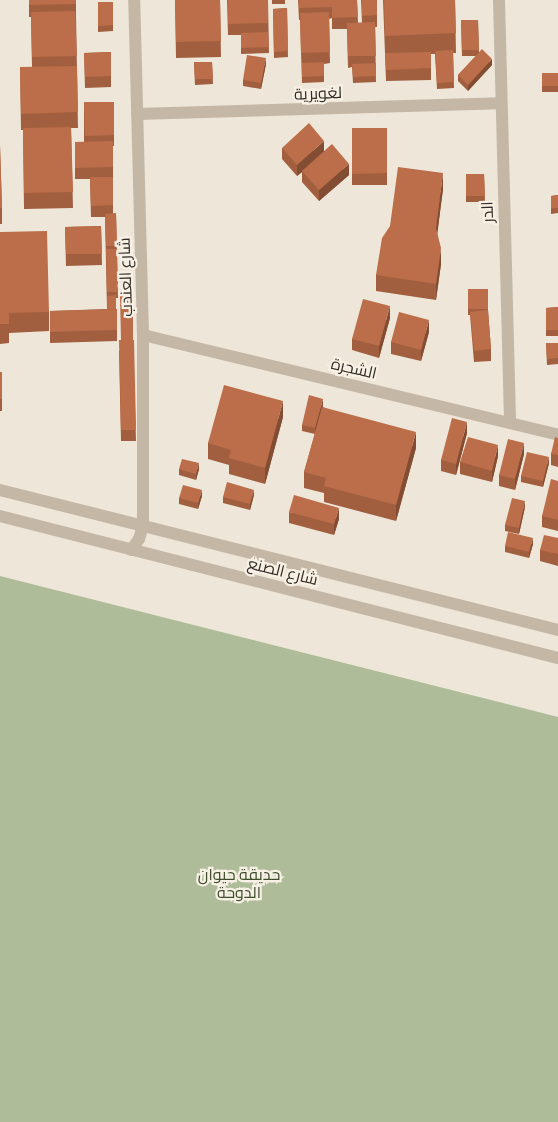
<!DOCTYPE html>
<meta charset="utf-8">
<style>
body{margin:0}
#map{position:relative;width:558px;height:1122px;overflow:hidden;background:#eee6d8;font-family:"Exo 2",Cairo,sans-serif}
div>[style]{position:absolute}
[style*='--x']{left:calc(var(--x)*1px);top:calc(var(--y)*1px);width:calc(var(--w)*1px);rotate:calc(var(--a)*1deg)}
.green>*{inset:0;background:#aebc9a}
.minor>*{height:12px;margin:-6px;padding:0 6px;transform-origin:6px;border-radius:6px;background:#c5b7a6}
.wall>*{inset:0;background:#a15f3f}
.shaded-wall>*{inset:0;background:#834d33}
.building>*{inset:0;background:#bb6e49}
span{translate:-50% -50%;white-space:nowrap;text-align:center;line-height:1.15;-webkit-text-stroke:4.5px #f7f0e4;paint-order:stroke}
.street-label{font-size:16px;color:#322b26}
.park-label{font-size:16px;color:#3f4e2c}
</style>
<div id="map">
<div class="green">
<div style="clip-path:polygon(0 576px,558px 717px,558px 1122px,0 1122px)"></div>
</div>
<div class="minor">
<div style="--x:499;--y:0;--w:422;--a:88.5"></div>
<div style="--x:137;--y:114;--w:363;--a:-1.7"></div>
<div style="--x:143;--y:335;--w:427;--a:13.5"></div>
<div style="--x:0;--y:490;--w:575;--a:14.08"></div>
<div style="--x:0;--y:516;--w:576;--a:14.28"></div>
<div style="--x:131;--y:550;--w:14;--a:-54"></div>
<div style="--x:139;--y:539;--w:14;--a:-73"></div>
<div style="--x:143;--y:526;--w:191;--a:-90"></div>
<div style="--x:143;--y:335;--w:335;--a:-91.5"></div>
</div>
<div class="wall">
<div style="clip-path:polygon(29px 0,76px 0,76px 15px,78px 128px,71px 128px,73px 208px,24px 209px,23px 130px,21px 130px,20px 67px,32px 67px,31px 17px,29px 17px)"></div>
<div style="clip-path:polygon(175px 0,220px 0,221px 57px,176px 58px)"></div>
<div style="clip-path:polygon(227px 0,268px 0,269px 53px,241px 54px,241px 35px,228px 35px)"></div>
<div style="clip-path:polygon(272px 0,285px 0,285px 4px,272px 4px)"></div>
<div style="clip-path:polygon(298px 0,357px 0,358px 23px,362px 23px,361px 0,377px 0,377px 27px,375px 27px,376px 82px,353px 83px,352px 67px,348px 68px,347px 29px,332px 29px,332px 18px,329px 19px,330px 63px,324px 64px,324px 82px,302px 83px,300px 20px,299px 20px)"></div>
<div style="clip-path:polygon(383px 0,455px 0,456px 53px,453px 53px,454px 88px,437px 89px,435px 54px,431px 54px,431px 80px,386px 81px)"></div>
<div style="clip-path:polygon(98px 2px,113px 2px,113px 31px,98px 32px)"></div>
<div style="clip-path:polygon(287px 8px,288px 57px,274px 58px,273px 9px)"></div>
<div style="clip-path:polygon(461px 20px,478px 20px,479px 52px,492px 65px,468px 91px,458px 81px,458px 75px,476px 56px,462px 56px)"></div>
<div style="clip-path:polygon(111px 52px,111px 87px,85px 88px,84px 53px)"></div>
<div style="clip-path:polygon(194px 62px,212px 62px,213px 84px,195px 85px)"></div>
<div style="clip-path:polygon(266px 64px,261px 89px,243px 86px,243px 80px)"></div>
<div style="clip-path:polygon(542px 73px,558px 73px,558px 92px,542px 92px)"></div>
<div style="clip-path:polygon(84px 102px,114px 102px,114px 146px,113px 146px,113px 214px,116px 213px,118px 298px,116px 298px,116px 309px,117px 309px,117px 341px,50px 343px,50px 311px,107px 309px,105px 217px,91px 217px,90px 179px,75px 179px,75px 142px,84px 142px)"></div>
<div style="clip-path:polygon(352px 128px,387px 128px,387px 185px,352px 185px)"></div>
<div style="clip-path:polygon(0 146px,2px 208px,2px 224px,0 224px)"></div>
<div style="clip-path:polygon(282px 148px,324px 151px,349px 175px,319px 201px,302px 182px,302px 172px,297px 176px,282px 159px)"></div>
<div style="clip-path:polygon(466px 174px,484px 174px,485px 202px,466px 202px)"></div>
<div style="clip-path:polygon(443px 189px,437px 234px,441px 264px,436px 300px,376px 291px,376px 275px)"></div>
<div style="clip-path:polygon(558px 195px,558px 213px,551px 214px,551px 196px)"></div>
<div style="clip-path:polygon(101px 226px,102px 265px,66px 266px,65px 227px)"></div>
<div style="clip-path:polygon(0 232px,49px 312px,49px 331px,9px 333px,9px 343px,0 344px)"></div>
<div style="clip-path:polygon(468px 289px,488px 289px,488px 310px,491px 349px,491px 361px,474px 362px,470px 315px,468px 315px)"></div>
<div style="clip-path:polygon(558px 307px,558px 336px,546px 336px,546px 308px)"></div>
<div style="clip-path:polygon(390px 318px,379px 358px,352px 350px,352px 339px)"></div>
<div style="clip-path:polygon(429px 332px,421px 361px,391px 354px,391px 342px)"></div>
<div style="clip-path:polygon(133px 340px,136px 441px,121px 441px,119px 351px)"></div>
<div style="clip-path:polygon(546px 343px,558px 343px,558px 364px,547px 365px)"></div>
<div style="clip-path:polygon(0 372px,2px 372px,2px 411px,0 411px)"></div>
<div style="clip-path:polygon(323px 405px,323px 407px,416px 448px,396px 521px,324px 502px,324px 493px,304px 488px,304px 472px,315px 434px,302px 431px,302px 425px)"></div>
<div style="clip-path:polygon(283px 417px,265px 484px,229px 474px,229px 465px,208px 459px,208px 443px)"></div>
<div style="clip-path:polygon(467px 433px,456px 475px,441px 471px,441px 460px)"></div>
<div style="clip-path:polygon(558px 438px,558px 467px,551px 465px,551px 454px)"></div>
<div style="clip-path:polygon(524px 454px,515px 490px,499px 486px,499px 475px)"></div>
<div style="clip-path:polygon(498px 456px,492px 482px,460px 474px,460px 462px)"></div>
<div style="clip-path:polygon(549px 463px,543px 487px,521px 482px,521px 476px)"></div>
<div style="clip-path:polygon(179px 469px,199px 469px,196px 480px,179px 475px)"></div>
<div style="clip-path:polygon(558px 481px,558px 531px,542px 527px,542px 516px)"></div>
<div style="clip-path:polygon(254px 495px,250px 510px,223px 503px,223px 497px)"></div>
<div style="clip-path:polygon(202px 496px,198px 509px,179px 504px,179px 498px)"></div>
<div style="clip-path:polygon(525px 507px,519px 534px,505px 531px,505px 525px)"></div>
<div style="clip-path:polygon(289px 512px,339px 519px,334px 535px,289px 523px)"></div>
<div style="clip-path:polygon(558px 538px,558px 566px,540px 561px,540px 550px)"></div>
<div style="clip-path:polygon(533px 544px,529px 558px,505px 552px,505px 546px)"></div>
</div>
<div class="shaded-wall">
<div style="clip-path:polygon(266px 58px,266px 64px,261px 89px,261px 83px)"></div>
<div style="clip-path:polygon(492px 59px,492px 65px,468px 91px,468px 85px)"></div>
<div style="clip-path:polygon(324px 141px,324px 152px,302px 171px,302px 172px,297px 176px,297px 165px)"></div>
<div style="clip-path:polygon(349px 164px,349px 175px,319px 201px,319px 190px)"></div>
<div style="clip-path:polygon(443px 173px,443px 189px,436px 244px,436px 228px)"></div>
<div style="clip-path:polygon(441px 248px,441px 264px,436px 300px,436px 284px)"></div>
<div style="clip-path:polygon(390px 306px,390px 318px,379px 358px,379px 346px)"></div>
<div style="clip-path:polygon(429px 320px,429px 332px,421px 361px,421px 350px)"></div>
<div style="clip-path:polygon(323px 399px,323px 405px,315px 434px,315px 428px)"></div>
<div style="clip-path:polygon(283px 401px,283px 417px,265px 484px,265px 468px)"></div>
<div style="clip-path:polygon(467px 422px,467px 433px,456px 475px,456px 464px)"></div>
<div style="clip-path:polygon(416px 432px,416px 448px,396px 521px,396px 505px)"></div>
<div style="clip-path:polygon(524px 443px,524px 454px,515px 490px,515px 479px)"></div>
<div style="clip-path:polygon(498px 445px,498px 456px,492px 482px,492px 471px)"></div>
<div style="clip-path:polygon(549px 457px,549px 463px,543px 487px,543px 481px)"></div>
<div style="clip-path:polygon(199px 463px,199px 469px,196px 480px,196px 474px)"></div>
<div style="clip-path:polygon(202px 490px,202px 496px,198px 509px,198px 503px)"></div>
<div style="clip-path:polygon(254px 490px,254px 495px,250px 510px,250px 504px)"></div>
<div style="clip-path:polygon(525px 501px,525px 507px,519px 534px,519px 528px)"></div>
<div style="clip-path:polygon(339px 508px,339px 519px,334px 535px,334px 524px)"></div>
<div style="clip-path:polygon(533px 538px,533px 544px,529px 558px,529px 552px)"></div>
</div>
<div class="building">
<div style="clip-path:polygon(29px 0,76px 0,76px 4px,29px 5px)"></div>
<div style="clip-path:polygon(175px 0,220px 0,221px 41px,176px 42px)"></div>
<div style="clip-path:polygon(228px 0,268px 0,268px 23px,228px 24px)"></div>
<div style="clip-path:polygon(299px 0,357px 0,358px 17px,332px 18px,332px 7px,299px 8px)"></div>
<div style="clip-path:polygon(362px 0,377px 0,377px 15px,362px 16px)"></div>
<div style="clip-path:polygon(384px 0,455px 0,456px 33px,385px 36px)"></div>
<div style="clip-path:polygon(98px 2px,113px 2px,113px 25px,98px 26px)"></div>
<div style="clip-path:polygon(287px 8px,288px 51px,274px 52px,273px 9px)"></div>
<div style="clip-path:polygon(75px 11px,77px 56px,32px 57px,31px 12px)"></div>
<div style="clip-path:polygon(329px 12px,330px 52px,301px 53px,300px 13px)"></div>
<div style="clip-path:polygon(461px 20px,478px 20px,479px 50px,462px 50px)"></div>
<div style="clip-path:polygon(375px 22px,376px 56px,348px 56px,347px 23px)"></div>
<div style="clip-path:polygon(268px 32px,269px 47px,241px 48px,241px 33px)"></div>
<div style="clip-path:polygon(482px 49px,492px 59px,468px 85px,458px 75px)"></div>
<div style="clip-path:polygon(453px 50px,454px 82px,437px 83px,435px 51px)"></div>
<div style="clip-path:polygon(111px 52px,111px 76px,85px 77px,84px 53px)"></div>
<div style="clip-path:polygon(431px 52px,431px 68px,386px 70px,385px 53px)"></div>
<div style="clip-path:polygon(247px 55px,266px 58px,261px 83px,243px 80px)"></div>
<div style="clip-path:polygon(194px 62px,212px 62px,213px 79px,195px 79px)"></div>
<div style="clip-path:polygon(324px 62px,324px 76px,302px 77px,302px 63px)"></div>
<div style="clip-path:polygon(376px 63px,376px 76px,353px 77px,352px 64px)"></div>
<div style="clip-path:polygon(77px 66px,78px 112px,21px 114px,20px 67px)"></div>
<div style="clip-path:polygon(542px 73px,558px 73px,558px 86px,542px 86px)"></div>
<div style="clip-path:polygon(84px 102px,114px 102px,114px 135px,85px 136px)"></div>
<div style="clip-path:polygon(309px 123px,324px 141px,297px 165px,282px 148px)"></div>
<div style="clip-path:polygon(71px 127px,73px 192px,24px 193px,23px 128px)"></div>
<div style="clip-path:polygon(352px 128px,387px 128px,387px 173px,352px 174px)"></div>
<div style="clip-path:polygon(113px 141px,113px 167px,75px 168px,75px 142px)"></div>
<div style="clip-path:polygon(332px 144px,349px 164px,319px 190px,302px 171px)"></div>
<div style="clip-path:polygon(0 146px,2px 208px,0 208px)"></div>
<div style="clip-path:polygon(398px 167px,443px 173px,436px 228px,441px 248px,436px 284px,376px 275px,382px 238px,390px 226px)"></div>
<div style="clip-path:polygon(466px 174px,484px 174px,485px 196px,466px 196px)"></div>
<div style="clip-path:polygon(90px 177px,113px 177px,113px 205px,91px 206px)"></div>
<div style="clip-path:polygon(558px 195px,558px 208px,551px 208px,551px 196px)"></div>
<div style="clip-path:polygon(116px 213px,117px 246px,106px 246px,105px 214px)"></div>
<div style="clip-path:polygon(101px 226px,102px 254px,66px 254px,65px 227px)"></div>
<div style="clip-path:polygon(47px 231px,49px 312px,9px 313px,9px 324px,0 324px,0 232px)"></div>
<div style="clip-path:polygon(106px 249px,117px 249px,118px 292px,107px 292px)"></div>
<div style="clip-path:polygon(468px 289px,488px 289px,488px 309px,468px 309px)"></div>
<div style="clip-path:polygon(116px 295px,116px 309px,107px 309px,107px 296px)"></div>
<div style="clip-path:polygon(120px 296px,133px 296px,133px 340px,121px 340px)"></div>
<div style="clip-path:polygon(363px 299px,390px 306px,379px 346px,352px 339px)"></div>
<div style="clip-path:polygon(558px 307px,558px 330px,546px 330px,546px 308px)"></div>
<div style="clip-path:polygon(117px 309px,117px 330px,50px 332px,50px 311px)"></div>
<div style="clip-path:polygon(488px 310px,491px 349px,474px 351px,470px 312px)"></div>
<div style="clip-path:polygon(399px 312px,429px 320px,421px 350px,391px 342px)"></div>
<div style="clip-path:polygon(119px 340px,134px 340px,136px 430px,121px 430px)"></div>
<div style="clip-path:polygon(546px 343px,558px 343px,558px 358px,547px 359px)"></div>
<div style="clip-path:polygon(0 372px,2px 372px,2px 399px,0 399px)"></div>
<div style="clip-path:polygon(224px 385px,283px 401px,265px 468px,229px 458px,231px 450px,208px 443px)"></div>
<div style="clip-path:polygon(309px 395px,323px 399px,315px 428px,302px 425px)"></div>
<div style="clip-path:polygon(322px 407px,416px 432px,396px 505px,324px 486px,326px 478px,304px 472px)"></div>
<div style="clip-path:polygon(452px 418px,467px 422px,456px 464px,441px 460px)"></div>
<div style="clip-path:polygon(468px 437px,498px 445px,492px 471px,460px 462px)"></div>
<div style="clip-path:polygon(555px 437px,558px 438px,558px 455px,551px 454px)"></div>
<div style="clip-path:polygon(508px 439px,524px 443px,515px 479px,499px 475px)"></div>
<div style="clip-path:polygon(527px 452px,549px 457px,543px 481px,521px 476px)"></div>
<div style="clip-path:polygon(182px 459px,199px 463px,196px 474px,179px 469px)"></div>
<div style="clip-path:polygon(551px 479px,558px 481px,558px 520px,542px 516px)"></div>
<div style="clip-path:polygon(227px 482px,254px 490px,250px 504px,223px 497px)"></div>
<div style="clip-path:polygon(183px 485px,202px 490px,198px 503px,179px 498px)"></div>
<div style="clip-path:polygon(294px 495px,339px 508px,334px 524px,289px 512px)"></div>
<div style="clip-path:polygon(512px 498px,525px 501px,519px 528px,505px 525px)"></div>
<div style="clip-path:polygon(508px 532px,533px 538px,529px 552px,505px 546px)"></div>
<div style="clip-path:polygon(544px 535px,558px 538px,558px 554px,540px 550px)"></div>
</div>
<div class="street-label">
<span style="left:318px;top:93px;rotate:-2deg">لغويرية</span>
<span style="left:487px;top:212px;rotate:-92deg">الدر</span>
<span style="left:125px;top:277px;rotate:-92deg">شارع العندب</span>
<span style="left:354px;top:368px;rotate:13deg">الشجرة</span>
<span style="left:283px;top:571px;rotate:14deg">شارع الصنع</span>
</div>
<div class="park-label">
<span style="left:239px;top:883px">حديقة حيوان<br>الدوحة</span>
</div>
</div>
